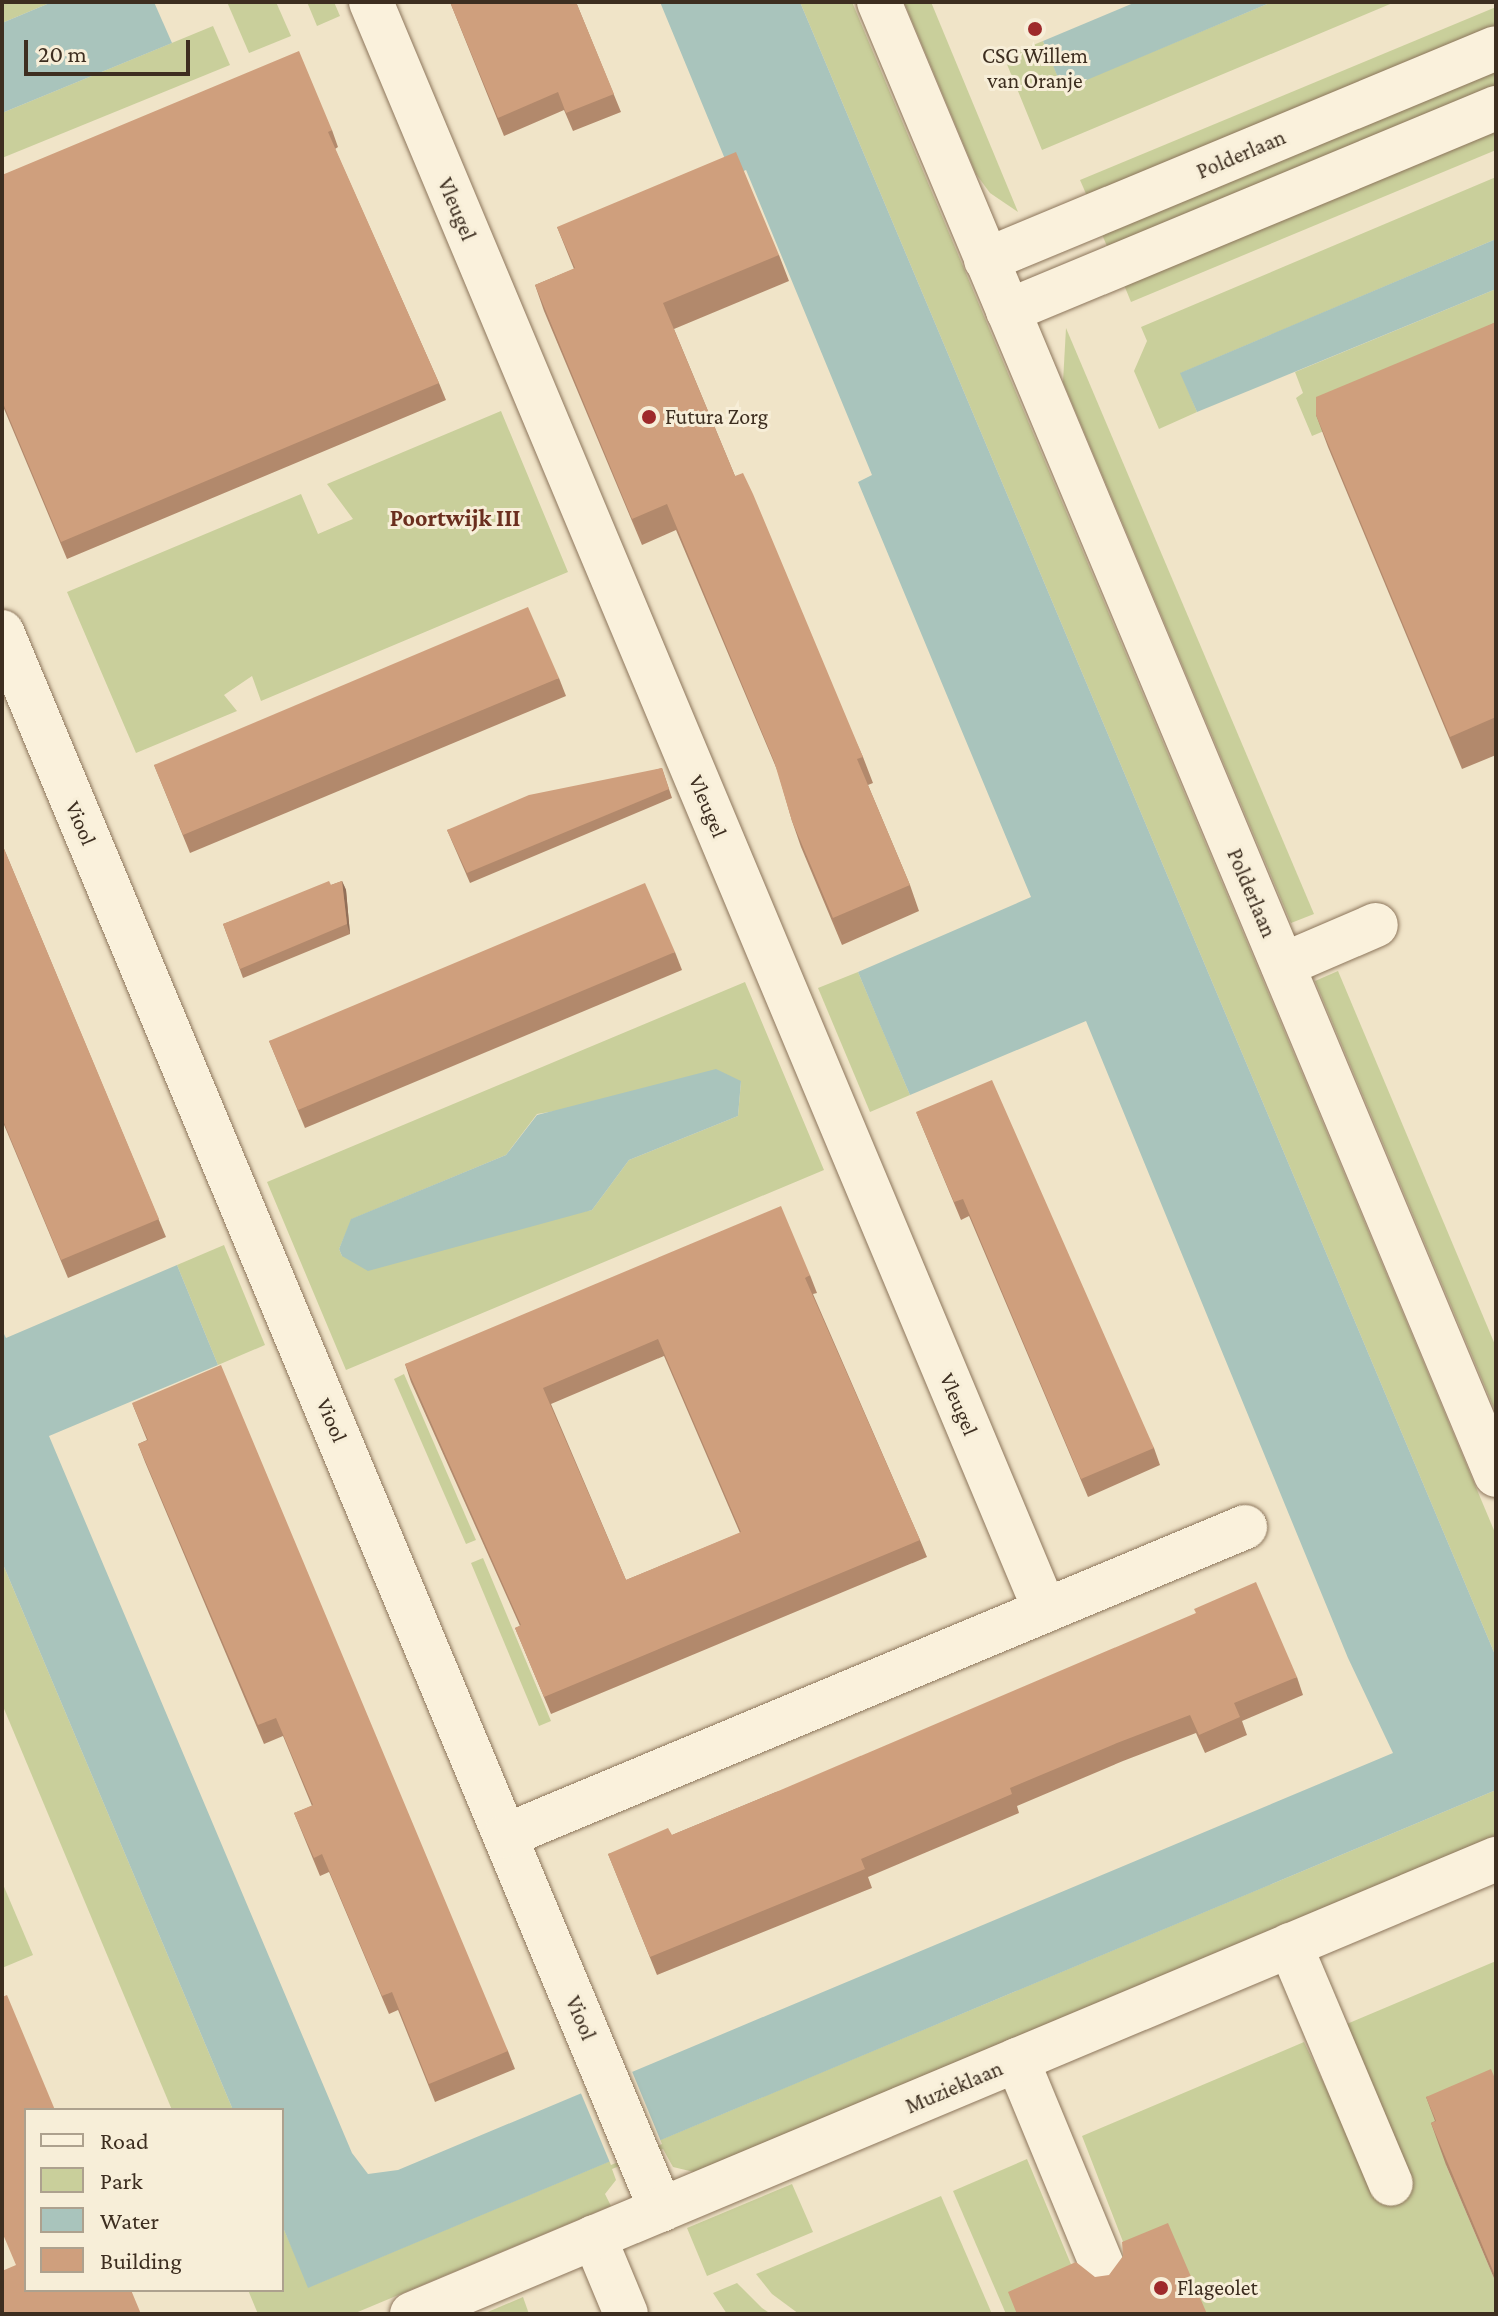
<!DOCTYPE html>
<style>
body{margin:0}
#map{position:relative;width:1498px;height:2316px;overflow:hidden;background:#f0e4c8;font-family:"Crimson Pro",serif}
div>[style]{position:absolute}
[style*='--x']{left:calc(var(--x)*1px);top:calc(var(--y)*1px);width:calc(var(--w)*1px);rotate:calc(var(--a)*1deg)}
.green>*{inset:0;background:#c9cf9b}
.water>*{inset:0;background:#a9c4bc}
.pier>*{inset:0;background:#f0e4c8}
.roads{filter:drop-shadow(0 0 2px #8d765c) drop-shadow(0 0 2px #8d765c)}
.minor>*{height:44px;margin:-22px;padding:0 22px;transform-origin:22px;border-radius:22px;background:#faf1dc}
.wall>*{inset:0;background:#b2896c}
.shaded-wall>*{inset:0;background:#916f58}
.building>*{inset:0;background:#cf9f7d}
.dots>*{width:22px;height:22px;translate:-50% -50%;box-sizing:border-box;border:4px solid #f7eed8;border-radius:50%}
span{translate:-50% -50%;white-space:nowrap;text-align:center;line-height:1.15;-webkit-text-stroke:6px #f7eed8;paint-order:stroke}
.poi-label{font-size:22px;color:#3d2e20}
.left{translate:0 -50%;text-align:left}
.street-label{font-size:22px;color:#3d2e20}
.neighbourhood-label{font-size:24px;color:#6b2e1e;font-weight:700}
.frame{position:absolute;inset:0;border:4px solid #3d2e20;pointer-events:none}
.legend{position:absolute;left:24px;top:2108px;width:260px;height:184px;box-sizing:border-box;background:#f7eed8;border:2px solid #ada18e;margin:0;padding:10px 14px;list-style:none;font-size:24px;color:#3d2e20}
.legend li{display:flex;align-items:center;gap:16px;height:40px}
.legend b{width:40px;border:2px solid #ada18e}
.scale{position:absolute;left:24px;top:40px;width:166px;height:36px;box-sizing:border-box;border:4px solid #3d2e20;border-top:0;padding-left:10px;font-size:24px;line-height:28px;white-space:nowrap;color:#3d2e20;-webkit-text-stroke:6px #f7eed8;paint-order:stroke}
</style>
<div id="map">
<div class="green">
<div style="clip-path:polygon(2px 2px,52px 2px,2px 23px)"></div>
<div style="clip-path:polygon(227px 2px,276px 2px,291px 36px,249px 53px)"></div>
<div style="clip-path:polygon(307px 2px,334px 2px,340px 16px,317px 26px)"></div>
<div style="clip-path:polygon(800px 2px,852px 2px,1496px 1535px,1496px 1657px)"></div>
<div style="clip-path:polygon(904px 2px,931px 2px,1018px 212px,990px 193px,976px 174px)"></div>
<div style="clip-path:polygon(1272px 2px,1395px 2px,1042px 150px,1004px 57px,1043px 41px,1063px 89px)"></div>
<div style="clip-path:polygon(1496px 7px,1496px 33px,1090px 203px,1080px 180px)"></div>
<div style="clip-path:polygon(213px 26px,230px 65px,2px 158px,2px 113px)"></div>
<div style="clip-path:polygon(1496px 65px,1496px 92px,1110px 253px,1100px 230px)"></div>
<div style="clip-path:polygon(1496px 125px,1496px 150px,1131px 302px,1122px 280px)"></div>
<div style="clip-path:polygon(1496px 177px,1496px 239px,1181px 373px,1197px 412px,1159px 429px,1134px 371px,1147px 341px,1141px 327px)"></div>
<div style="clip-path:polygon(1496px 289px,1496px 359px,1312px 436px,1296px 398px,1303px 393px,1295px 372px)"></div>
<div style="clip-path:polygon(1066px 328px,1314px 914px,1291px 923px,1063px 382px)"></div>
<div style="clip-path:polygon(501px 411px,568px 572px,261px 701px,252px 676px,224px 695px,237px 711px,136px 753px,67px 592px,301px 494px,318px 534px,353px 519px,327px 484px)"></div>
<div style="clip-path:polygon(1338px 971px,1496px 1347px,1496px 1413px,1315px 981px)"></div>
<div style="clip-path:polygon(858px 972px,910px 1095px,870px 1112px,818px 988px)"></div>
<div style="clip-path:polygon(evenodd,745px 982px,824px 1170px,346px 1370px,267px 1182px,745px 982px,741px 1081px,738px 1116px,629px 1160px,592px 1210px,342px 1256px,339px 1249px,352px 1219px,506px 1155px,537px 1114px,741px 1081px)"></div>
<div style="clip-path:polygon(224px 1245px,265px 1345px,218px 1365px,177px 1265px)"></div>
<div style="clip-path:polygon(404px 1374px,476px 1540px,466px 1544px,394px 1379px)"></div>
<div style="clip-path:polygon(483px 1558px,551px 1721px,539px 1726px,471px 1563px)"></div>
<div style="clip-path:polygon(2px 1562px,233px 2110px,172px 2110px,2px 1704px)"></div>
<div style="clip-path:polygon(1496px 1790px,1496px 1835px,694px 2172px,673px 2167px,663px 2149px,612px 2169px,616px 2180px,605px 2194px,611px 2206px,353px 2314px,258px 2314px,248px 2290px,282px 2290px,282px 2225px,309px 2287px)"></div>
<div style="clip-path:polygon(2px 1882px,33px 1955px,2px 1968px)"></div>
<div style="clip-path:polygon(1496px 1961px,1496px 2116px,1446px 2165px,1496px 2283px,1496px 2314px,1196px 2314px,1139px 2283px,1082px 2136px,1304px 2042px,1340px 2117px,1342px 2026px)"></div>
<div style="clip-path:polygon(1027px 2159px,1088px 2305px,1067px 2314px,1006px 2314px,953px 2191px)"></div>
<div style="clip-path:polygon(792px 2184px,813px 2232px,707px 2276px,687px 2228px)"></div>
<div style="clip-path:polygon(941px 2196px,992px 2314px,799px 2314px,772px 2294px,756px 2274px)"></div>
<div style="clip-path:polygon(737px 2283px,762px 2308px,771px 2314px,727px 2314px,713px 2293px)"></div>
<div style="clip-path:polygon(523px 2297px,529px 2314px,483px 2314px)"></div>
</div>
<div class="water">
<div style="clip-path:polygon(52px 2px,154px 2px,172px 43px,2px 113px,2px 23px)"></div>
<div style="clip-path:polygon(660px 2px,800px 2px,1496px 1657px,1496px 1790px,308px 2288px,282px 2225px,282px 2110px,233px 2110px,2px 1562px,2px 1330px,6px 1338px,177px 1265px,218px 1365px,49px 1436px,352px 2153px,368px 2174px,398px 2170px,1393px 1753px,1348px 1658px,1086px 1021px,910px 1095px,881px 1027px,858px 972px,1031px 897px,858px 482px,872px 475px,746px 170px,732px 176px)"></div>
<div style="clip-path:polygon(1136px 2px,1272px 2px,1063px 90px,1043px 41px)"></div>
<div style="clip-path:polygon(1496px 239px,1496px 289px,1197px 412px,1180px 373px)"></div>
<div style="clip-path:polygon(716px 1069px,741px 1081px,738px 1116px,629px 1160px,592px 1210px,368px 1271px,342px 1256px,339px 1249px,351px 1219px,506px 1155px,537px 1115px)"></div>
</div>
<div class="pier">
<div style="clip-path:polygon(631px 2069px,662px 2144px,611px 2165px,580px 2091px)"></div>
</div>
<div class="roads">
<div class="minor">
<div style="--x:371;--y:2;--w:1744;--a:67.26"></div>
<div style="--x:879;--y:2;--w:1597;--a:67.27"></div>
<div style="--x:986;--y:260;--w:552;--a:-22.57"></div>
<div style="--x:1008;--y:311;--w:529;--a:-22.59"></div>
<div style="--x:2;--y:632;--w:1710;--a:67.33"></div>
<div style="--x:1283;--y:965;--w:101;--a:-23.3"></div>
<div style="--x:505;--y:1836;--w:802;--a:-22.66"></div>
<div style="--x:1290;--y:1945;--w:259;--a:67.1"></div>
<div style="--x:1017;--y:2060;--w:253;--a:67.5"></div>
<div style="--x:594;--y:2237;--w:83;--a:67.4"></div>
<div style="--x:412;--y:2314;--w:1176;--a:-22.77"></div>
</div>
</div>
<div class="wall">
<div style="clip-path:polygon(450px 2px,576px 2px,621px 112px,573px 131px,564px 110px,504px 136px)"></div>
<div style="clip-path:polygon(332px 130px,338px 147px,335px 149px,439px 383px,446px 400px,67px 559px,2px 404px,2px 175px)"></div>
<div style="clip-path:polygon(557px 227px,779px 255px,789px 281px,674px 329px,735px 476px,863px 757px,873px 783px,868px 785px,910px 885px,919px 911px,842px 945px,801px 847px,792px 821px,778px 772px,676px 530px,642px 545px,544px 311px,535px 285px,574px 269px)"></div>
<div style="clip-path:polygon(1496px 322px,1496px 755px,1462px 769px,1328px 447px,1316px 415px)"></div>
<div style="clip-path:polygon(559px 678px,566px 696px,190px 853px,154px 765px)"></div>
<div style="clip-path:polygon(662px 768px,672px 798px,470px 883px,447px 830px)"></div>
<div style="clip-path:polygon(2px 844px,166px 1237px,68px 1278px,2px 1120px)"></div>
<div style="clip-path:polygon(342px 881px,346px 890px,350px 934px,243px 978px,223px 924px)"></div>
<div style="clip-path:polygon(675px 952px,682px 970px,305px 1128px,269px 1041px)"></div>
<div style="clip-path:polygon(916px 1112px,1154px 1448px,1160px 1465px,1088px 1497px,969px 1216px,961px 1220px)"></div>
<div style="clip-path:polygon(evenodd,810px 1275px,817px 1293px,813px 1294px,920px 1540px,927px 1557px,551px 1714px,515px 1628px,520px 1626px,411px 1382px,405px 1364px,810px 1275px,664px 1356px,740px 1533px,626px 1580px,551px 1404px,664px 1356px)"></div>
<div style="clip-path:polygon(132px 1403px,508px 2051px,515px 2069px,435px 2102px,398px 2010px,389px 2014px,329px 1872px,320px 1876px,294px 1813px,312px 1806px,283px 1736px,264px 1744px,145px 1462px,138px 1444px,147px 1440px)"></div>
<div style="clip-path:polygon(1297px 1677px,1303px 1695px,1242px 1721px,1247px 1735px,1205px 1753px,1196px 1733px,1123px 1761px,1017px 1806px,1019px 1813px,868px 1877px,872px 1888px,657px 1975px,608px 1854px,672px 1835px,776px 1792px)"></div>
<div style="clip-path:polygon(1496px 2081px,1496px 2283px,1446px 2165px,1431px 2123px,1435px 2121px,1426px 2097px)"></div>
</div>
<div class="shaded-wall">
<div style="clip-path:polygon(342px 881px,346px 890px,350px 934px,347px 924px)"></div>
</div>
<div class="building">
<div style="clip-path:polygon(450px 2px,576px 2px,614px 94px,566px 113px,558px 92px,498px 118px)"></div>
<div style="clip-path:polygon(299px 51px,332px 130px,328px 132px,439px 383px,61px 542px,2px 401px,2px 175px)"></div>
<div style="clip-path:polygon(736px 152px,779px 255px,663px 303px,735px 476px,743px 473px,753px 494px,863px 757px,857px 759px,910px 885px,833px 918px,792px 821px,774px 761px,667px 504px,632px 519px,535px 285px,575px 268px,557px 227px)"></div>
<div style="clip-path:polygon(1496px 322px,1496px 717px,1450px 737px,1316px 415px,1316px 397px)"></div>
<div style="clip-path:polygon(528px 607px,559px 678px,183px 835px,154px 765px)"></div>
<div style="clip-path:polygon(662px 768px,669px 789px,467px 873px,447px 830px,529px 795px)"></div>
<div style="clip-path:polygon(2px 844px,159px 1219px,61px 1260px,2px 1118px)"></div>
<div style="clip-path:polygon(329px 881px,331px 885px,342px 881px,347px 924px,240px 969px,223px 924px)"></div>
<div style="clip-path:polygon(645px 883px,675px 952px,298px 1110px,269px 1041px)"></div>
<div style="clip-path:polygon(992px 1080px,1154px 1448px,1081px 1479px,963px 1199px,954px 1202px,916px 1112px)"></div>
<div style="clip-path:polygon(evenodd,781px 1206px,810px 1275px,805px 1278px,920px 1540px,544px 1697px,515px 1628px,521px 1625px,405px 1364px,781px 1206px,658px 1339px,741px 1532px,626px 1580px,543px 1388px,658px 1339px)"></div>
<div style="clip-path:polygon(221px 1365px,508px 2051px,429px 2084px,392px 1992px,382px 1996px,322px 1854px,314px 1858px,294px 1813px,313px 1805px,276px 1718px,258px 1725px,138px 1444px,148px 1440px,132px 1403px)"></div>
<div style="clip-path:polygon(1256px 1582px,1297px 1677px,1234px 1703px,1240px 1717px,1199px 1735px,1190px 1715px,1117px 1743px,1010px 1788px,1012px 1794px,861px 1859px,865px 1869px,650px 1957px,608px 1854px,668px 1828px,672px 1835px,776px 1792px,1196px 1613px,1194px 1609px)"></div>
<div style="clip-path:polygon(7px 1995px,55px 2110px,26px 2110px,26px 2290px,131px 2290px,141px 2314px,2px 2314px,2px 2271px,16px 2265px,2px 2232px,2px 1997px)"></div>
<div style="clip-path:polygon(1491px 2069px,1496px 2081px,1496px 2278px,1431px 2123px,1436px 2121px,1426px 2097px)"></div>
<div style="clip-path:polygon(1168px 2223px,1207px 2314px,1017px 2314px,1008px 2292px,1076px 2262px,1095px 2277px,1109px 2275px,1123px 2256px,1122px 2242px)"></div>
</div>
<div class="dots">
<div style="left:1035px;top:29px;background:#9e2a2b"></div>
<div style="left:649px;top:417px;background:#9e2a2b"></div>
<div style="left:1161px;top:2288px;background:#9e2a2b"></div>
</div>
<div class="poi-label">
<span style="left:1035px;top:68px">CSG Willem<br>van Oranje</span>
<span class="left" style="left:665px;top:417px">Futura Zorg</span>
<span class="left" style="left:1177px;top:2288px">Flageolet</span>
</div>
<div class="street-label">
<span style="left:1241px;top:154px;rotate:-23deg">Polderlaan</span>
<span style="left:457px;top:209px;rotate:67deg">Vleugel</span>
<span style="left:708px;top:806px;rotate:67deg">Vleugel</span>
<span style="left:81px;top:823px;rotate:67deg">Viool</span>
<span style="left:1252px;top:893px;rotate:67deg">Polderlaan</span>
<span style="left:959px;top:1404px;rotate:67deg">Vleugel</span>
<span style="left:332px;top:1420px;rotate:67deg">Viool</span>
<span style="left:581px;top:2018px;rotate:67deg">Viool</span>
<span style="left:954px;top:2087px;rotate:-23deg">Muzieklaan</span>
</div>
<div class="neighbourhood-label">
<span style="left:455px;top:518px">Poortwijk III</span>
</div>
<div class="frame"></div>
<ul class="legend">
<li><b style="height:10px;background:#faf1dc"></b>Road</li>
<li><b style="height:22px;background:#c9cf9b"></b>Park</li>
<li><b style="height:22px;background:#a9c4bc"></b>Water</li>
<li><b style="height:22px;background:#cf9f7d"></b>Building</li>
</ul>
<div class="scale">20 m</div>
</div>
